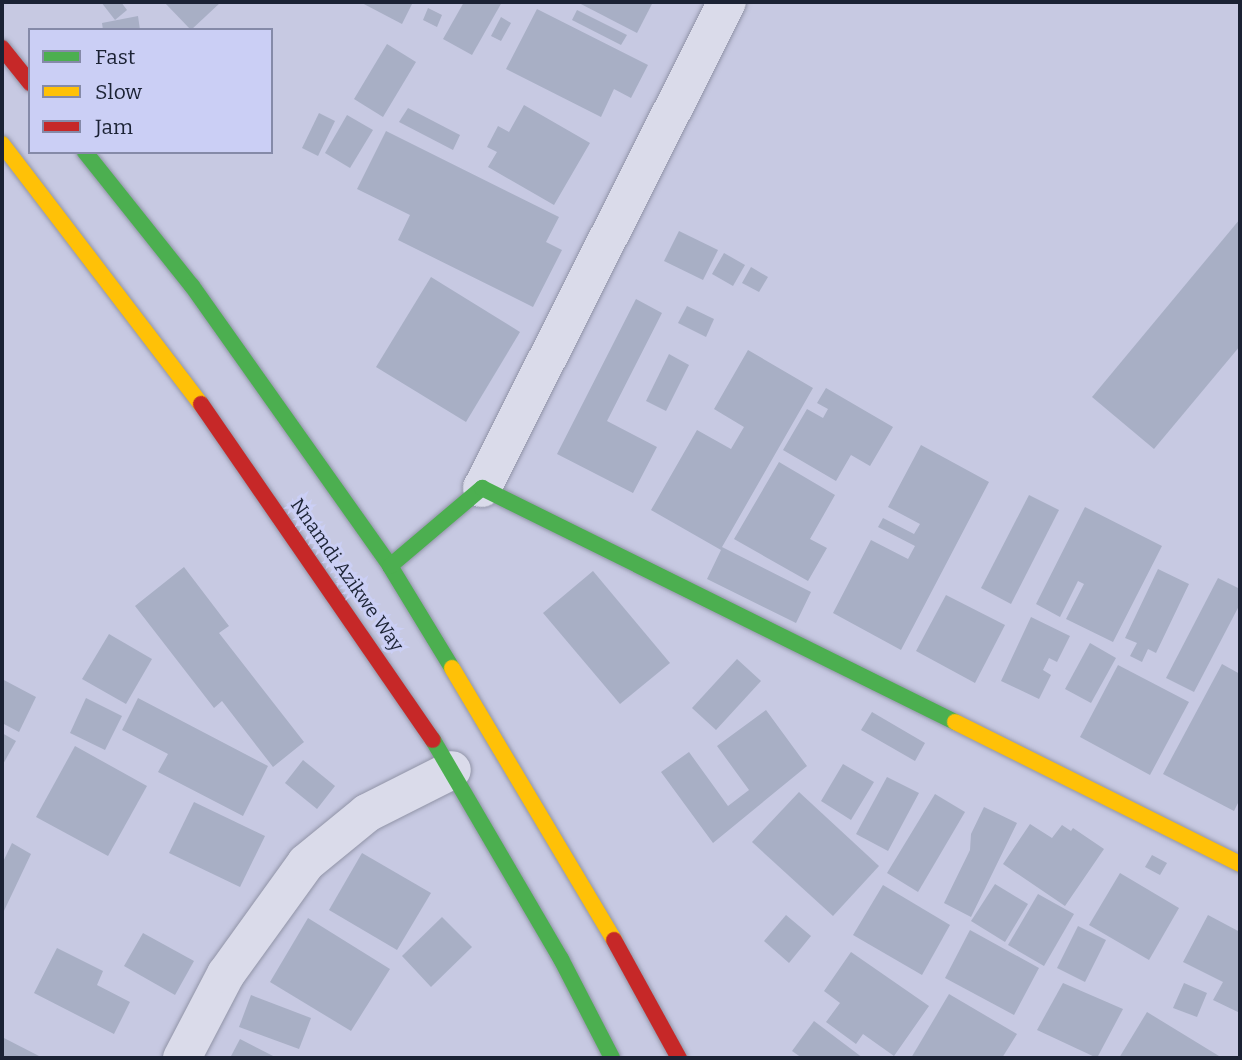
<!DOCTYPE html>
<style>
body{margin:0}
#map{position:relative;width:1242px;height:1060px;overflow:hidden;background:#c7c9e2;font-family:Bitter,serif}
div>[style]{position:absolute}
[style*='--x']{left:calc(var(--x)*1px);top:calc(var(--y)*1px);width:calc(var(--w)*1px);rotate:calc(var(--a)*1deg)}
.building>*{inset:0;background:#a8afc5}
.roads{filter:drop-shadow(0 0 2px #9194a7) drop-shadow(0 0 2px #9194a7)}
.street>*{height:38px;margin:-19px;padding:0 19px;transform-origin:19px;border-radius:19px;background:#dadbea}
.fast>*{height:16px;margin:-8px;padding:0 8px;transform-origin:8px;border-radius:8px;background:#4caf50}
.slow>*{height:16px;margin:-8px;padding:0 8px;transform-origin:8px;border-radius:8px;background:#ffc107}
.jam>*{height:16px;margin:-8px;padding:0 8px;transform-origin:8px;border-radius:8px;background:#c62828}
span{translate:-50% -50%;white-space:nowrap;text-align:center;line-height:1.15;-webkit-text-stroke:6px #cbcff5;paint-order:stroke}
.street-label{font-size:19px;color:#1b2234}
.frame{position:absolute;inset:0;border:4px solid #1b2234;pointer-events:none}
.legend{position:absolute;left:28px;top:28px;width:245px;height:126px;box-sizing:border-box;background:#cbcff5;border:2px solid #858aa8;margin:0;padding:9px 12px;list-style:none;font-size:21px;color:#1b2234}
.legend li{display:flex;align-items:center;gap:14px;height:35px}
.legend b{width:35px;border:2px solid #858aa8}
</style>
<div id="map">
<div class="building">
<div style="clip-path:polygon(101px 2px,121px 2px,127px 10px,115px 20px)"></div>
<div style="clip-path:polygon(164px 2px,221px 2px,191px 30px)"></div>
<div style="clip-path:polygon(360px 2px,413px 2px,402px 24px)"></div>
<div style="clip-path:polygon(464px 2px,502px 2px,472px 55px,443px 39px)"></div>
<div style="clip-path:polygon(577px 2px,653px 2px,637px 33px)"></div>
<div style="clip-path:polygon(428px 8px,442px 15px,437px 27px,423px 20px)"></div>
<div style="clip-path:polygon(537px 9px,648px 65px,631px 98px,614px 89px,601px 117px,506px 69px)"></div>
<div style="clip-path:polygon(577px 10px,627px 35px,621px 45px,572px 20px)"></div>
<div style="clip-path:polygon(138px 16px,140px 30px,103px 30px,102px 23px)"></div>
<div style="clip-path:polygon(501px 17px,511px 23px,501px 41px,491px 36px)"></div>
<div style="clip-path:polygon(387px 44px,416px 62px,383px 117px,354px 99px)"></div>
<div style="clip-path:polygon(524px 105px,590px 143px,554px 205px,488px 167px,497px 152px,487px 147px,498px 126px,509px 132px)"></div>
<div style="clip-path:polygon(408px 108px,460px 135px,453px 150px,399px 122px)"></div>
<div style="clip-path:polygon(319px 113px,335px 121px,318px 156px,302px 148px)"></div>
<div style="clip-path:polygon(347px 115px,373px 130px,350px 168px,325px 153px)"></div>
<div style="clip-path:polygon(386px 131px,559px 217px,546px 242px,562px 250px,533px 307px,398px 240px,410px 215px,357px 189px)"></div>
<div style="clip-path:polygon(1240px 219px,1240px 346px,1154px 449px,1092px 397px)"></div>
<div style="clip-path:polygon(679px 231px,718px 250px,703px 280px,664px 261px)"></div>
<div style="clip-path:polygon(724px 253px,745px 265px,733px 286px,712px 274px)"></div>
<div style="clip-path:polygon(751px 267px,768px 277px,759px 292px,742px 283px)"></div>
<div style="clip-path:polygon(431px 277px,520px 332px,466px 422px,376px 367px)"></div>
<div style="clip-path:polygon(636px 299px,662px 313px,607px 421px,657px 447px,633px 493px,557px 454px)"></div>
<div style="clip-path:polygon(687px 306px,714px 319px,706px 337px,678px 323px)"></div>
<div style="clip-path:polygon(748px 350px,813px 388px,722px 547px,811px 592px,796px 623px,707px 579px,721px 550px,651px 510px,697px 430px,731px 449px,744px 427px,714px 409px)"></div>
<div style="clip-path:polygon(669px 354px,689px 365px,666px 411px,646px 401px)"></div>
<div style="clip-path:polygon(826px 388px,893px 427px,870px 466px,851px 455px,836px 481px,783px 450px,807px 409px,823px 418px,828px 409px,817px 403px)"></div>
<div style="clip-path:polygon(921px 445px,989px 482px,901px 650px,833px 613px,871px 540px,908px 559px,915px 546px,878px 527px,883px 518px,914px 534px,920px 524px,888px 507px)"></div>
<div style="clip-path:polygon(779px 462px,835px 495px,810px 539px,827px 548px,808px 581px,734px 539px)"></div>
<div style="clip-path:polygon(1029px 495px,1059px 510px,1011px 604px,981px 588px)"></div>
<div style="clip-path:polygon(1085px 507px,1162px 546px,1113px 642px,1066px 619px,1084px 584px,1078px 581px,1060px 617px,1036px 604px)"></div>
<div style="clip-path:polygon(184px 567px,229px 626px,219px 633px,304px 742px,273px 767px,222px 701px,214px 708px,135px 606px)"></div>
<div style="clip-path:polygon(1158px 569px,1189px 584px,1156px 653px,1148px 649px,1142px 662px,1130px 656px,1137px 643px,1125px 638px)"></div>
<div style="clip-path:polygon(593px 571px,670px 663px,620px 704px,543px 613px)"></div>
<div style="clip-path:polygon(1218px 578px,1240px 589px,1240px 604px,1194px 692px,1166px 678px)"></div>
<div style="clip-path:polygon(946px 595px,1005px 625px,975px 683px,916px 651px)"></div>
<div style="clip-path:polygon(1031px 617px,1070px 636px,1057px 662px,1049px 658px,1043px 670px,1051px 675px,1039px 699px,1001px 681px)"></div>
<div style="clip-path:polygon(109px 634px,152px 659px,126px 704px,82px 679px)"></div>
<div style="clip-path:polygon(1090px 643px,1116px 658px,1091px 703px,1065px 689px)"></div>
<div style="clip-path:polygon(737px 659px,761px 681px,716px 730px,692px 708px)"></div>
<div style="clip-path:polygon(1222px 664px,1240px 674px,1240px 799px,1234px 811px,1163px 774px)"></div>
<div style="clip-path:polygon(1118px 665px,1189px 702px,1150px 775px,1080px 737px)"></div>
<div style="clip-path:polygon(2px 679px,36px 697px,19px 732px,2px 723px)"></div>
<div style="clip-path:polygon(86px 698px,122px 716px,105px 750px,70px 733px)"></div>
<div style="clip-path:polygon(138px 698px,268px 766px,243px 816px,158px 772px,168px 754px,122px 730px)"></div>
<div style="clip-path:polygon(766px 710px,807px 766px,713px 843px,661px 772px,689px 752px,728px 806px,749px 790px,717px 746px)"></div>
<div style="clip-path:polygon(872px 712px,925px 743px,915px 761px,861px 730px)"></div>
<div style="clip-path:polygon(2px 733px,16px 741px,2px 766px)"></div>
<div style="clip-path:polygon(75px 746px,147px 786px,108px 856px,36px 817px)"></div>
<div style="clip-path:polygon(303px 760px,335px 786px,317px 809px,285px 783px)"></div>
<div style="clip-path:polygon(843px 764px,874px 782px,851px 820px,821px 801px)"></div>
<div style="clip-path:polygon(887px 777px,919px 793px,888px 851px,856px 834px)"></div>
<div style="clip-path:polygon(799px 792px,879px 866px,833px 916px,752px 842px)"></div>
<div style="clip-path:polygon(935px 794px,965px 812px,918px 892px,887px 873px)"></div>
<div style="clip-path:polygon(194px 802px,265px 836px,240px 887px,169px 853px)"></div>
<div style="clip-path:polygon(984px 807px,1017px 823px,971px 917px,944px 903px,970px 850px,971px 834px)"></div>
<div style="clip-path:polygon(1030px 824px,1052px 838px,1062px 825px,1071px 831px,1073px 828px,1104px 849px,1065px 906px,1003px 864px)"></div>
<div style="clip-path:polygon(12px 843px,31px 854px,2px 915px,2px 864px)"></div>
<div style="clip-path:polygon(362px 853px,431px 893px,397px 950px,329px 910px)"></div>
<div style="clip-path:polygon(1152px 855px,1167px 863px,1160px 875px,1145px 867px)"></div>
<div style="clip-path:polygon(1120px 873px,1179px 908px,1149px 960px,1089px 925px)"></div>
<div style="clip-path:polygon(995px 884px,1028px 904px,1005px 942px,971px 921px)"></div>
<div style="clip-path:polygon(883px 885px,950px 925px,922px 975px,853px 935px)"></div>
<div style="clip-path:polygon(1038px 894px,1074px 914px,1044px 966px,1008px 945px)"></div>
<div style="clip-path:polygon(786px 915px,811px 936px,789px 963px,764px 941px)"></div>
<div style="clip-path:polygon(1208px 915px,1240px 932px,1240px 1013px,1213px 1000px,1223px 982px,1183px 962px)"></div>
<div style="clip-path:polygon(442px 917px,472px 947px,431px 987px,402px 956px)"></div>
<div style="clip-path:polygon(308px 918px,390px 969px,351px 1031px,270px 982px)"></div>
<div style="clip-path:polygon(1078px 926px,1106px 940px,1085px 982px,1057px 968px)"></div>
<div style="clip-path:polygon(970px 930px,1039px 968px,1014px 1015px,945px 978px)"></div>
<div style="clip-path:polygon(143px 933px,194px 961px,175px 995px,124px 966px)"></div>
<div style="clip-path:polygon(57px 948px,103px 971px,97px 985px,130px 1002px,114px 1034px,34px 993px)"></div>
<div style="clip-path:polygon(851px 952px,929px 1006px,894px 1056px,863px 1034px,856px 1044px,826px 1022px,840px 1003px,824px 991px)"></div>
<div style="clip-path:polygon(1063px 983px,1123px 1009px,1097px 1058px,1037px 1030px)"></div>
<div style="clip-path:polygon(1184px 983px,1207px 993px,1197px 1017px,1173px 1008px)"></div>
<div style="clip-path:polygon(949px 994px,1017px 1034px,1002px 1058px,911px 1058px)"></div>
<div style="clip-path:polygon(251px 995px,311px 1018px,299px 1049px,239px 1027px)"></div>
<div style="clip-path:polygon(1147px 1012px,1219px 1056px,1218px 1058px,1119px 1058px)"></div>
<div style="clip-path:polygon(814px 1021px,863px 1058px,802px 1058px,792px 1051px)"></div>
<div style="clip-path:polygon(2px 1037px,39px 1056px,37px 1058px,2px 1058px)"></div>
<div style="clip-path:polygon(240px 1039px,277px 1058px,230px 1058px)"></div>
</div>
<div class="roads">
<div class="street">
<div style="--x:482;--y:488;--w:544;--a:-63.25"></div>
<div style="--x:182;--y:1058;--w:95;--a:-62.4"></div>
<div style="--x:226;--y:974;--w:137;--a:-54.2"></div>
<div style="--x:306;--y:863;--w:79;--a:-39.3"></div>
<div style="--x:367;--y:813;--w:95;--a:-26.8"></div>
</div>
<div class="fast">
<div style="--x:85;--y:152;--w:171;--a:51.4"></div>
<div style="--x:192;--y:286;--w:343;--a:54.7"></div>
<div style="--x:390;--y:566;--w:119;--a:58.7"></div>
<div style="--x:390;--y:566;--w:121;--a:-40.3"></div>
<div style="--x:482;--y:488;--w:528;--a:26.32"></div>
<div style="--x:433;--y:740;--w:254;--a:59.7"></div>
<div style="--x:561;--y:959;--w:111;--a:62.7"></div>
</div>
<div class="slow">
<div style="--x:2;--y:144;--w:327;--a:52.6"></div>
<div style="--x:452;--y:668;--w:317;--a:59.2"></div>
<div style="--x:955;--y:722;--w:318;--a:26.5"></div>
</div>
<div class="jam">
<div style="--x:2;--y:48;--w:45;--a:51.3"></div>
<div style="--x:201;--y:404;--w:408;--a:55.4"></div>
<div style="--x:614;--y:940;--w:135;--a:61.2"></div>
</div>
</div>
<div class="street-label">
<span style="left:347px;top:575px;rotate:55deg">Nnamdi Azikwe Way</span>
</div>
<div class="frame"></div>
<ul class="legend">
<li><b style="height:9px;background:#4caf50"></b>Fast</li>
<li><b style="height:9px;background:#ffc107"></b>Slow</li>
<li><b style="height:9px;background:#c62828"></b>Jam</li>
</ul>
</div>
